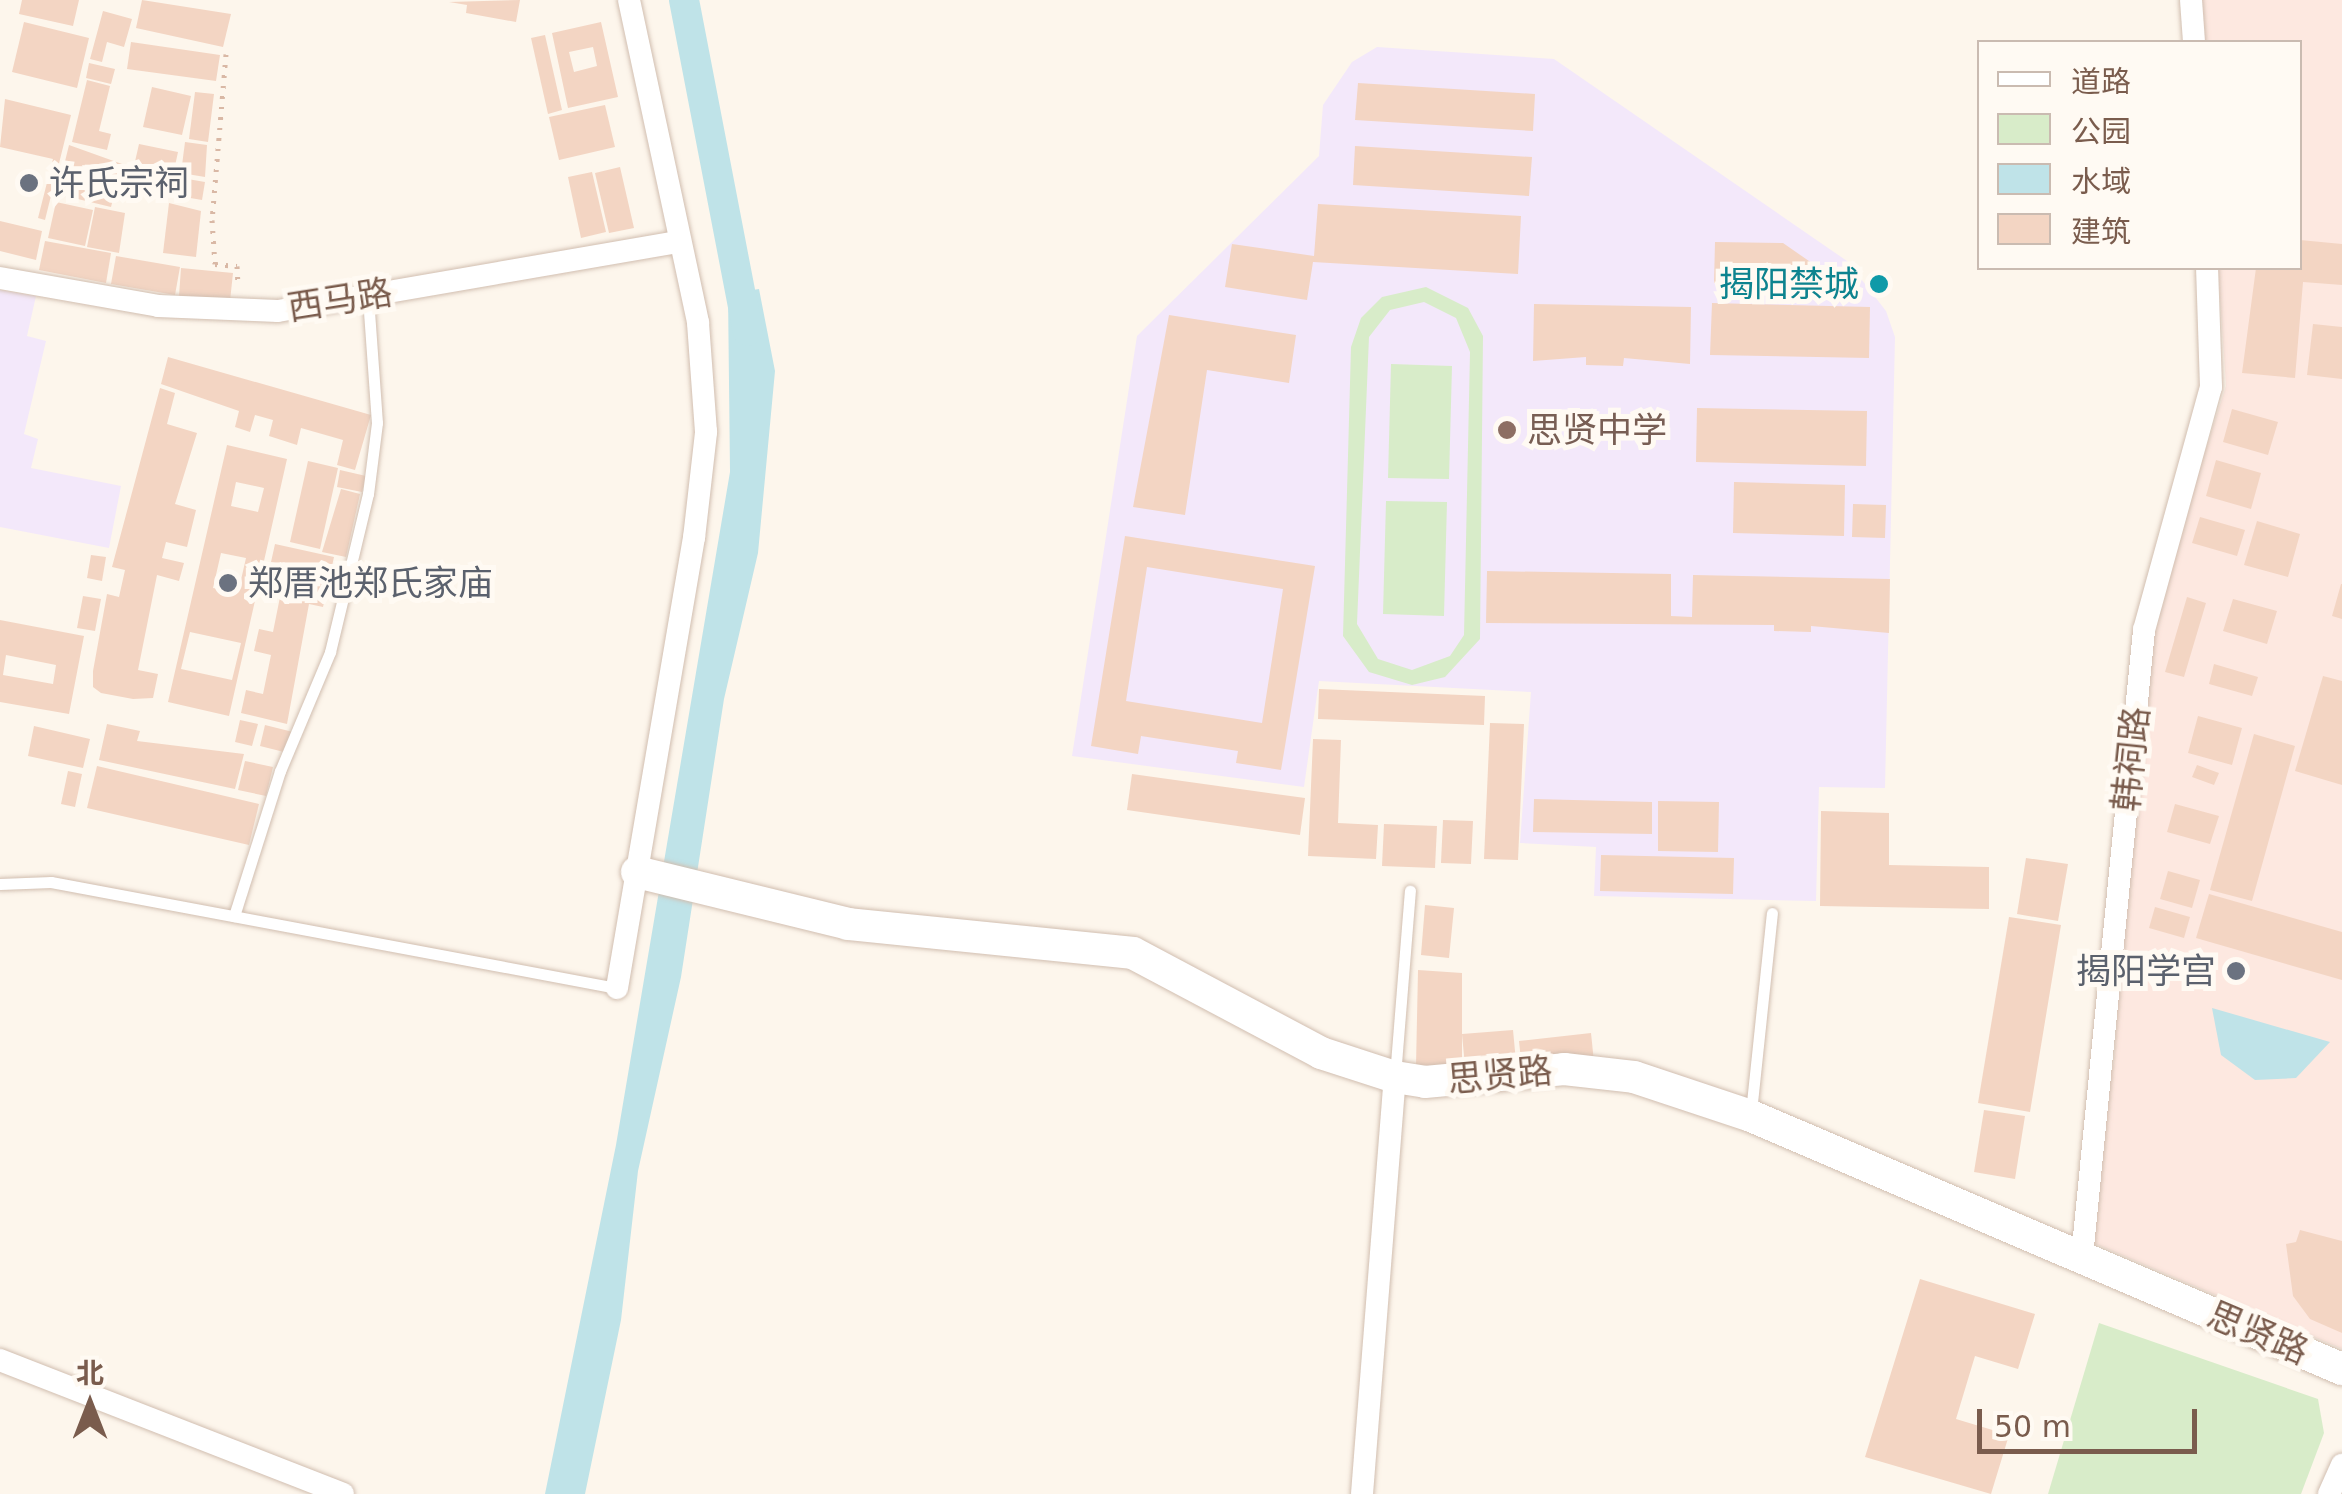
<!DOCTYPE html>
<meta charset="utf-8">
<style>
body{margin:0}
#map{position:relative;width:2342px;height:1494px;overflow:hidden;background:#fdf6ec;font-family:"DejaVu Sans","Noto Sans SC",sans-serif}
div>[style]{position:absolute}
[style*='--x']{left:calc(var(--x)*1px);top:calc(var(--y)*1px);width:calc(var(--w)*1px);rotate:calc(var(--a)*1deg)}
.commercial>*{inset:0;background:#fde8e0}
.education>*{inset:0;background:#f3e8fa}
.green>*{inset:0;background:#d8ecc9}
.water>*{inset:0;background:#bfe3e8}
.canal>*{height:30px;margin:-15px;padding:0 15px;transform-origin:15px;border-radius:15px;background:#bfe3e8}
.building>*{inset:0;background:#f3d5c3}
.path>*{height:5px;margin-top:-2.5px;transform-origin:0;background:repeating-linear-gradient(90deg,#d9b8a5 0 2.5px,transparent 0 10.5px)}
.roads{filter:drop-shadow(0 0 2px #d1beb0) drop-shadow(0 0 2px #d1beb0)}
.lane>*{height:11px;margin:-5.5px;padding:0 5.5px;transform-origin:5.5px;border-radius:5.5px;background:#fff}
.street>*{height:22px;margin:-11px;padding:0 11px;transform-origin:11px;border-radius:11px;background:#fff}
.secondary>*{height:32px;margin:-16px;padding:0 16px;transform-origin:16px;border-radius:16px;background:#fff}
.dots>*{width:28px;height:28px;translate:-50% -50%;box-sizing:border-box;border:5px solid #fffaf3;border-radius:50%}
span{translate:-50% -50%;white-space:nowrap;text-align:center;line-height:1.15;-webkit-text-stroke:10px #fffaf3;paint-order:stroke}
.worship-label{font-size:35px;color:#5b616d}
.left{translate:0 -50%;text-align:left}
.right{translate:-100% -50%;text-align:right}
.culture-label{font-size:35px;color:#0d838f}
.street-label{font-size:35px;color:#7a5c4d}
.education-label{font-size:35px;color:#785e54}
.legend{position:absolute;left:1977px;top:40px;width:325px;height:230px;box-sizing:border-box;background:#fffaf3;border:2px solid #cabbb1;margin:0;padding:12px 18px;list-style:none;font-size:30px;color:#7a5c4d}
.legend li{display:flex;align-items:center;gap:20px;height:50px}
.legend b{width:50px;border:2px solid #cabbb1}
.north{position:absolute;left:40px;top:1354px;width:100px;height:100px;-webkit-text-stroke:8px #fffaf3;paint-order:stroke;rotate:0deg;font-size:28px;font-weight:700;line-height:40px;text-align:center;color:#7a5c4d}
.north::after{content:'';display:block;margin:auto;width:35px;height:45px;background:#7a5c4d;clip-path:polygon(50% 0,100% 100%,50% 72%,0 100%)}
.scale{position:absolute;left:1977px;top:1409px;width:220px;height:45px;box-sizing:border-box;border:5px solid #7a5c4d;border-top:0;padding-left:12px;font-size:30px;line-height:35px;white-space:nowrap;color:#7a5c4d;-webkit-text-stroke:8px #fffaf3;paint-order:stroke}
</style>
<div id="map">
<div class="commercial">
<div style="clip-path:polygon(2200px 0,2342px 0,2342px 1349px,2091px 1242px,2103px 1104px,2114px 1062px,2143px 644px,2226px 386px,2218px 268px,2300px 268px,2300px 42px,2202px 42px)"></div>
</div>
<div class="education">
<div style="clip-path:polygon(1377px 47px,1554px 59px,1847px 261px,1886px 311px,1895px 337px,1885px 788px,1819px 787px,1816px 901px,1594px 896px,1596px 847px,1520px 843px,1531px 692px,1319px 681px,1304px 787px,1072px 756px,1137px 336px,1319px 156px,1323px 105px,1352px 62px)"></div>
<div style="clip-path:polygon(0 290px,36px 296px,27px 336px,46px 341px,24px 434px,38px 439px,31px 468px,121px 486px,109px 548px,0 527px)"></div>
</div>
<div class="green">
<div style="clip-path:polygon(evenodd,1426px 287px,1468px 308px,1483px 336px,1480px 639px,1445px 677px,1412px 685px,1369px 672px,1343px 636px,1351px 347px,1361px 318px,1382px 297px,1426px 287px,1424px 302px,1456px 318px,1470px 352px,1464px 635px,1450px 656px,1412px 670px,1378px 659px,1357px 624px,1369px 337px,1390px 310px,1424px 302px)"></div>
<div style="clip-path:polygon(1391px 364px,1452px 366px,1449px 479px,1388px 478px)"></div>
<div style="clip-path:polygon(1386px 501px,1447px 502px,1444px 616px,1383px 614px)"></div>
<div style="clip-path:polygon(2099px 1323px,2318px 1399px,2324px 1433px,2301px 1494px,2048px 1494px)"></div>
</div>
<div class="water">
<div style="clip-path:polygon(759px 289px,775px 371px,758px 553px,724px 699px,681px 977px,638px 1171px,621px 1320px,585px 1494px,545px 1494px,616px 1145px,730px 472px,728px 294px)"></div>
<div style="clip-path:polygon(2212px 1008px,2330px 1042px,2296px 1078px,2255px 1080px,2221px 1055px)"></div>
</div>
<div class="canal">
<div style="--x:684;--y:0;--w:337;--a:79.1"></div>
</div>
<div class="building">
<div style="clip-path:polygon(22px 0,79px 0,73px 26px,19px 14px)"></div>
<div style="clip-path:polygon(142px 0,231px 14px,223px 47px,136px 28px)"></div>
<div style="clip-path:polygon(520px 0,516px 22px,466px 13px,467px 5px,449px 2px)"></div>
<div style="clip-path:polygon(103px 11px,132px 19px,124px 47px,107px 42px,102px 62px,90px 59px)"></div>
<div style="clip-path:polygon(24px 22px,89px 38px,77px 88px,12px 72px)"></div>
<div style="clip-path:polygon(evenodd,601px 22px,618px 97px,568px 108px,552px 33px,601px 22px,593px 47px,597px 66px,574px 72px,569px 52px,593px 47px)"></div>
<div style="clip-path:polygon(545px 35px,562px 110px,548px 114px,531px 38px)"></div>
<div style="clip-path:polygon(131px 42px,220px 55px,216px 81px,127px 69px)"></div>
<div style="clip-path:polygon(89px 63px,115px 69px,111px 84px,86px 78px)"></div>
<div style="clip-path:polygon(87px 80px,110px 86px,99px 131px,111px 134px,107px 150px,72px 142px)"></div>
<div style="clip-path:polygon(1358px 83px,1535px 94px,1533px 131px,1355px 120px)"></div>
<div style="clip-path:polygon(152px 87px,191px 96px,182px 135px,143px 127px)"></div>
<div style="clip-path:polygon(195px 92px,214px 94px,208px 142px,189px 139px)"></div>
<div style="clip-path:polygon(5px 99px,71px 115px,45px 220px,38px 218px,53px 159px,0 147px)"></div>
<div style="clip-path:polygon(605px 105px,615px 147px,559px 160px,549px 117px)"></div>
<div style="clip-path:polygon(185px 142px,207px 145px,205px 177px,181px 173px)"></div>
<div style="clip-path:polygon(139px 144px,178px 152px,173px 175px,134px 166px)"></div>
<div style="clip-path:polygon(evenodd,69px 145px,122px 164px,111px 207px,57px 194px,69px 145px,94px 174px,106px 176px,102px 189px,91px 187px,94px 174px)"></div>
<div style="clip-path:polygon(1355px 146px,1532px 157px,1529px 196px,1353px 185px)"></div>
<div style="clip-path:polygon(620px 167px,634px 228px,609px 233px,595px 173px)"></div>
<div style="clip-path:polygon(592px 172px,606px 232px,581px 238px,568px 177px)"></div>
<div style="clip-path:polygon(176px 177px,205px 182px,202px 200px,173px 195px)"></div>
<div style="clip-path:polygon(56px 202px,93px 210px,85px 246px,48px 238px)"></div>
<div style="clip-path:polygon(169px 203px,201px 211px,196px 257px,163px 253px)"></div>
<div style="clip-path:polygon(1318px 204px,1521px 216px,1518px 274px,1313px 262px,1307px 300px,1225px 287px,1232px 244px,1314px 256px)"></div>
<div style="clip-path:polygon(95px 207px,125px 213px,119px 253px,87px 247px)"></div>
<div style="clip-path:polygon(0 221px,42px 231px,36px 260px,0 251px)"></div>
<div style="clip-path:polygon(2300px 240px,2342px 244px,2342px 285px,2303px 282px,2295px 378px,2242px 373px,2256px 268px,2300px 268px)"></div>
<div style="clip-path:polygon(45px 241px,111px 253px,106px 283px,39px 270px)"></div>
<div style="clip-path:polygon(1715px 242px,1783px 243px,1819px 268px,1818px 285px,1714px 283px)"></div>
<div style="clip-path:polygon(116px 256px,180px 267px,175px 295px,111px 284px)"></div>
<div style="clip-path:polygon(181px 268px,233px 273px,230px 301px,179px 296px)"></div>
<div style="clip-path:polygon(1712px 303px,1870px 307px,1869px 358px,1710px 355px)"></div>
<div style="clip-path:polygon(1534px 304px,1691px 307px,1690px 364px,1624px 358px,1623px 366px,1586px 365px,1586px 357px,1533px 361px)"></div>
<div style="clip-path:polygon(1169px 315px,1296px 335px,1289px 383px,1207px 370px,1185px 515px,1133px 507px)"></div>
<div style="clip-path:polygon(2313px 324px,2342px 327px,2342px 379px,2307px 375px)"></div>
<div style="clip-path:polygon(168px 357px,371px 415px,355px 470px,337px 465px,343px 440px,301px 428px,297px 445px,269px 436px,273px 420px,255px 415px,250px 432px,235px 427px,239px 411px,161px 384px)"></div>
<div style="clip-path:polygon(160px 388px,175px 393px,167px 424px,197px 433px,175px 504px,196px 510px,187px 547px,166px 542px,162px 558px,184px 563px,179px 581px,157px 575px,138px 670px,158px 674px,153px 698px,133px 699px,101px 693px,93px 687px,93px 671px,107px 594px,119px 597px,125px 570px,112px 567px)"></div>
<div style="clip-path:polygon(1697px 408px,1867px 411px,1866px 466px,1696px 462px)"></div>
<div style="clip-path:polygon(2232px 409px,2278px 422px,2268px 455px,2223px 442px)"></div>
<div style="clip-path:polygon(evenodd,227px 445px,287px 459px,229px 716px,168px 702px,227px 445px,236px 482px,264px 488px,258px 512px,231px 506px,236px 482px,227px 445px,221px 553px,246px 558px,238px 593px,213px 588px,221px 553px,227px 445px,190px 632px,241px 643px,232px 680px,181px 669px,190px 632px)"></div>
<div style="clip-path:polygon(2216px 460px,2261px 473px,2251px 509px,2206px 496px)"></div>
<div style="clip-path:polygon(308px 461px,338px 468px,320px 549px,290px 542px)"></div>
<div style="clip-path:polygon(340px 470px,366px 476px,362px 492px,337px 487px)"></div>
<div style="clip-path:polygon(1734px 482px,1845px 485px,1844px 536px,1733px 533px)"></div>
<div style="clip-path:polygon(341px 489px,360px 494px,346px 557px,322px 552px)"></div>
<div style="clip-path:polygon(1853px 504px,1886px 505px,1885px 538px,1852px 537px)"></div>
<div style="clip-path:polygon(2200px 517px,2245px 530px,2237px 556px,2192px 543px)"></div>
<div style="clip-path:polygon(2257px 521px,2300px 534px,2288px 577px,2244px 565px)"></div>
<div style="clip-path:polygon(evenodd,1125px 536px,1315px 566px,1281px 770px,1236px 763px,1238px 751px,1141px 736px,1138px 754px,1091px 746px,1125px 536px,1147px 567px,1283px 589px,1262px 723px,1126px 701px,1147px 567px)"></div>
<div style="clip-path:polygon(275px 544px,334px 557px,323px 607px,309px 604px,287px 724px,241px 713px,246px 690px,263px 694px,271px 655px,254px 651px,259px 629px,273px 632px,280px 597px,266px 594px,271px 573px,298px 579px,300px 568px,271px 562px)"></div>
<div style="clip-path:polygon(91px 555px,106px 557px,102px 581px,87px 578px)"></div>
<div style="clip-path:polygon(1487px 571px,1671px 574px,1671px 616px,1692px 617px,1693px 575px,1890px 579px,1889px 633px,1811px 626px,1811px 632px,1774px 631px,1774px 625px,1486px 623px)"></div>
<div style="clip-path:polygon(2341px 584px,2342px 584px,2342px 619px,2332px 616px)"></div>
<div style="clip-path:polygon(83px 596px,101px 599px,95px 631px,77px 628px)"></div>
<div style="clip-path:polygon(2187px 597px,2206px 603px,2184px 677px,2165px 672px)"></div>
<div style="clip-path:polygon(2233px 599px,2277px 611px,2267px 644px,2223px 631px)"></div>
<div style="clip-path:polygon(evenodd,0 620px,84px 636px,69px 714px,0 702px,0 620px,6px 655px,56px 665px,53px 684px,3px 675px,6px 655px)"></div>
<div style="clip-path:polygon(2214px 664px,2258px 677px,2252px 696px,2209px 684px)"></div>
<div style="clip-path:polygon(2323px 676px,2342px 681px,2342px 785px,2295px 771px)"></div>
<div style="clip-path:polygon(1319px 689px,1485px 696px,1484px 725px,1318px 719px)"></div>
<div style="clip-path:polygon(2198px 716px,2242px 728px,2232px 765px,2188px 753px)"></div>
<div style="clip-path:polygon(240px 720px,258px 724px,252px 746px,235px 742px)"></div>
<div style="clip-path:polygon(1490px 723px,1524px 724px,1518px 860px,1484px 859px)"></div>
<div style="clip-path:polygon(107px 724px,140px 731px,137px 741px,244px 754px,235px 789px,99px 760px)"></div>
<div style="clip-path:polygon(265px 725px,293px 732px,288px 753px,260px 746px)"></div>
<div style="clip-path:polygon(34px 726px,90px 739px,83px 768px,28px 756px)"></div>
<div style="clip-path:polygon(2254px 734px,2295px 746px,2252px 901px,2210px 890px)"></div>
<div style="clip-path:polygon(1313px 739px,1341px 740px,1338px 823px,1378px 825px,1376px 859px,1308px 856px)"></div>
<div style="clip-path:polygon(245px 761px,273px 767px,266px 796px,238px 790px)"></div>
<div style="clip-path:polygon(2197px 765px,2219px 773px,2214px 785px,2192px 777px)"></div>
<div style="clip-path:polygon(97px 766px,259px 804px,249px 845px,87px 808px)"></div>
<div style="clip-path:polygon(68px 771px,82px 774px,75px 807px,61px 804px)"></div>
<div style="clip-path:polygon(1132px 774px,1305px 798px,1300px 835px,1127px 810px)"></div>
<div style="clip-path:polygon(1534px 799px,1652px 802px,1652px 834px,1533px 832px)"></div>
<div style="clip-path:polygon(1658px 801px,1719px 802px,1718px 852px,1658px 851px)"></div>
<div style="clip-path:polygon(2175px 804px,2219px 816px,2210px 844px,2167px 832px)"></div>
<div style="clip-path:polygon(1821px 811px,1889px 813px,1889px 865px,1989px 867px,1989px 909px,1820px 906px)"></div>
<div style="clip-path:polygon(1443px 820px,1473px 821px,1471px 864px,1441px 863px)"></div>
<div style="clip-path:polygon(1384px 824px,1437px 826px,1435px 868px,1382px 866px)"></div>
<div style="clip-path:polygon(1601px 855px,1734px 858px,1733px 894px,1600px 891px)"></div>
<div style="clip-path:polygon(2026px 858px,2068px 864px,2058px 921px,2017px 914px)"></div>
<div style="clip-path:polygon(2168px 871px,2200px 880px,2192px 908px,2160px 899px)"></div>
<div style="clip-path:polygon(2209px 894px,2342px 932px,2342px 980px,2196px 938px)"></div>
<div style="clip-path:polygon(1425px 905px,1454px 908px,1449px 958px,1421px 955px)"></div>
<div style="clip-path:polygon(2155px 907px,2190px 917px,2184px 938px,2149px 928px)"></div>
<div style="clip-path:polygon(2009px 917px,2061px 925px,2030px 1112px,1978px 1103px)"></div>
<div style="clip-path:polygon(1418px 970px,1462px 973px,1462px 1076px,1416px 1067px)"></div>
<div style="clip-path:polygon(1513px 1030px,1517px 1072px,1466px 1077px,1462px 1034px)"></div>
<div style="clip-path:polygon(1591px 1033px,1594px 1062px,1522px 1070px,1519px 1041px)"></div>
<div style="clip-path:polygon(1984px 1110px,2025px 1116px,2015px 1179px,1974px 1172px)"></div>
<div style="clip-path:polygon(2300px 1230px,2342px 1241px,2342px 1333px,2310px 1319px,2293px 1296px,2286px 1244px,2296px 1242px)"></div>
<div style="clip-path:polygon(1920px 1279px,2035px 1314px,2018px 1369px,1975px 1356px,1956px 1419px,2009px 1435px,1991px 1494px,1865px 1457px)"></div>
</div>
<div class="path">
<div style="--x:226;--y:54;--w:167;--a:94.8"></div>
<div style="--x:212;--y:220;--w:44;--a:86.1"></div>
<div style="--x:215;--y:264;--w:22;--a:5"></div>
<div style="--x:237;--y:266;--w:18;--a:87"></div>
</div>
<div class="roads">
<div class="lane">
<div style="--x:0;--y:884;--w:51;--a:-2.2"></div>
<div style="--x:51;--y:882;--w:576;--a:10.61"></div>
<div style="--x:234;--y:916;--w:152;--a:-72.4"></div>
<div style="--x:280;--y:771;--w:129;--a:-67.2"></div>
<div style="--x:330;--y:652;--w:163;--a:-76.5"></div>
<div style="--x:368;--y:494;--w:72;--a:-82.8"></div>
<div style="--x:377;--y:423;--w:126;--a:-94.1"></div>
<div style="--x:1395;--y:1076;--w:186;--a:-85.4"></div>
<div style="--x:1751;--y:1112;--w:200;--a:-84"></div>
</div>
<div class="street">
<div style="--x:2191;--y:0;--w:42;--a:85.9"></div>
<div style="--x:0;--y:278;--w:160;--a:10"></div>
<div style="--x:158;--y:306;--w:120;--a:2.4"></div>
<div style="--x:278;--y:311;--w:406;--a:-9.8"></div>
<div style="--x:617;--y:988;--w:457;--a:-80.3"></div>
<div style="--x:694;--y:538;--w:107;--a:-83.5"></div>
<div style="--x:706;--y:432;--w:110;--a:-94.2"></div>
<div style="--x:698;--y:322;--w:329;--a:-102.1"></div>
<div style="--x:2082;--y:1257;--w:630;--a:-84.35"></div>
<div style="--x:2144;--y:630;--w:252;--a:-74.6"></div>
<div style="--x:2211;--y:387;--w:119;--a:-91.9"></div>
<div style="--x:0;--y:1360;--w:368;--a:21.3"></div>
<div style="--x:1362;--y:1494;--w:418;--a:-85.5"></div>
<div style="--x:2329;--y:1494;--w:32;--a:-66"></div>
</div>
<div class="secondary">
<div style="--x:637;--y:872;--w:217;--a:13.8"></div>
<div style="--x:848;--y:924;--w:286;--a:5.8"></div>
<div style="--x:1133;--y:953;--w:213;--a:28"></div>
<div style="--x:1321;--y:1053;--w:78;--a:18"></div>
<div style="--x:1395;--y:1077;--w:30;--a:9"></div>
<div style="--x:1425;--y:1082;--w:140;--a:-5.3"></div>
<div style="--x:1564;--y:1069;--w:70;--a:6.5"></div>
<div style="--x:1634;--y:1077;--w:123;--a:18.4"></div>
<div style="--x:1751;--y:1116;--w:643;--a:23.18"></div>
</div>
</div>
<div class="dots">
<div style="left:29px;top:183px;background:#6b7280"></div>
<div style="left:1879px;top:284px;background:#0f9aa8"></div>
<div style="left:1507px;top:430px;background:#8d6e63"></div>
<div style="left:228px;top:583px;background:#6b7280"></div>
<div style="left:2236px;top:971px;background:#6b7280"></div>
</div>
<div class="worship-label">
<span class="left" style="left:49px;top:183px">许氏宗祠</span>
<span class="left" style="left:248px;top:583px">郑厝池郑氏家庙</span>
<span class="right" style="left:2216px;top:971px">揭阳学宫</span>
</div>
<div class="culture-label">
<span class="right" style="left:1859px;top:284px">揭阳禁城</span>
</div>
<div class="street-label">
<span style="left:340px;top:300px;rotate:-9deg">西马路</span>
<span style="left:2131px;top:759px;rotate:-84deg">韩祠路</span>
<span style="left:1500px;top:1075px;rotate:-5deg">思贤路</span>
<span style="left:2258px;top:1333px;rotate:23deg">思贤路</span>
</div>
<div class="education-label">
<span class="left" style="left:1527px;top:430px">思贤中学</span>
</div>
<ul class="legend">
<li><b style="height:12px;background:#fff"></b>道路</li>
<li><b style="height:28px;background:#d8ecc9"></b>公园</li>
<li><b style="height:28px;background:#bfe3e8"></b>水域</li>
<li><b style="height:28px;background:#f3d5c3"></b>建筑</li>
</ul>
<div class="north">北</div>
<div class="scale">50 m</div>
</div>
